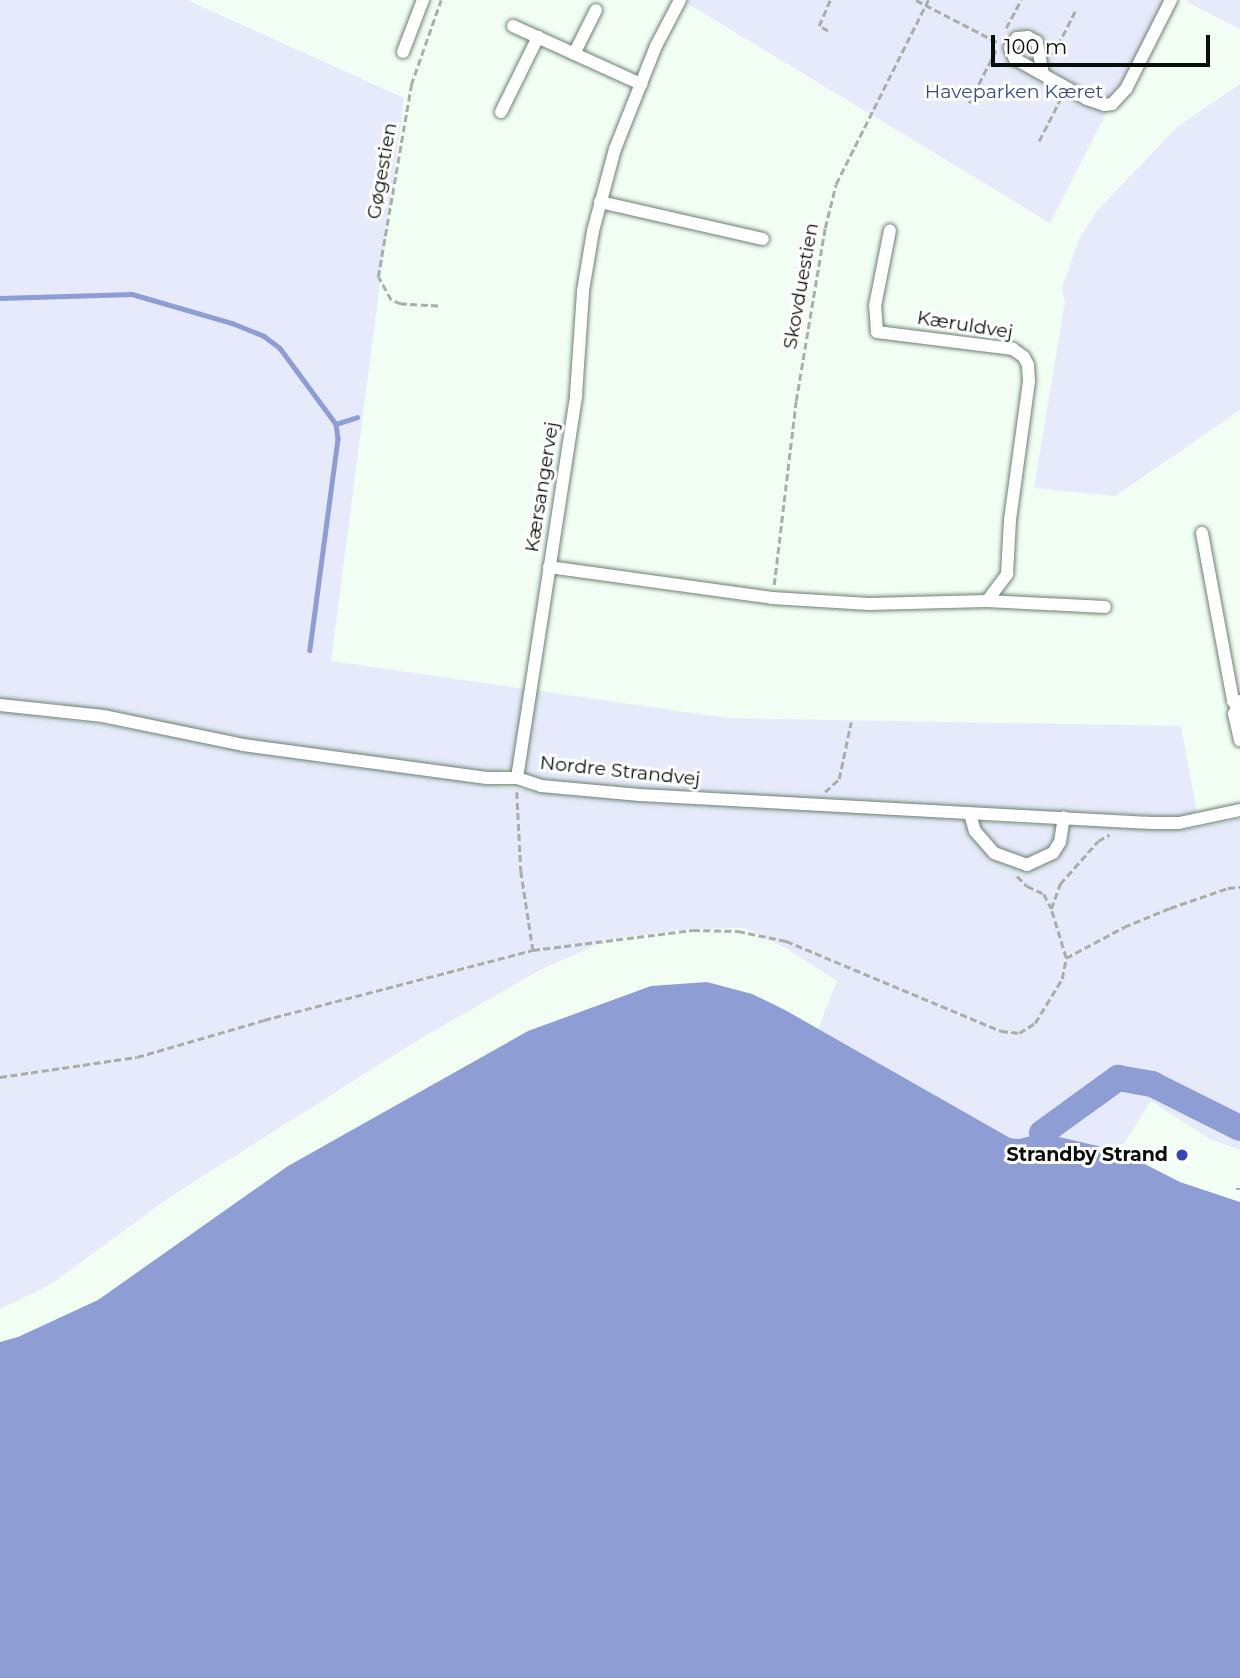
<!DOCTYPE html>
<meta charset="utf-8">
<style>
body{margin:0}
#map{position:relative;width:1240px;height:1678px;overflow:hidden;background:#f2fef4;font-family:Montserrat,sans-serif}
div>[style]{position:absolute}
[style*='--x']{left:calc(var(--x)*1px);top:calc(var(--y)*1px);width:calc(var(--w)*1px);rotate:calc(var(--a)*1deg)}
.green>*{inset:0;background:#e6eafa}
.water>*{inset:0;background:#8e9ed5}
.stream>*{height:4.5px;margin:-2.25px;padding:0 2.25px;transform-origin:2.25px;border-radius:2.25px;background:#8e9ed5}
.river>*{height:26px;margin:-13px;padding:0 13px;transform-origin:13px;border-radius:13px;background:#8e9ed5}
.path>*{height:2.5px;margin-top:-1.25px;transform-origin:0;background:repeating-linear-gradient(90deg,#a5b0a7 0 7px,transparent 0 10.5px)}
.roads{filter:drop-shadow(0 0 2px #6d8071) drop-shadow(0 0 2px #6d8071)}
.minor>*{height:12px;margin:-6px;padding:0 6px;transform-origin:6px;border-radius:6px;background:#fff}
.dots>*{width:19px;height:19px;translate:-50% -50%;box-sizing:border-box;border:4px solid #fff;border-radius:50%}
span{translate:-50% -50%;white-space:nowrap;text-align:center;line-height:1.15;-webkit-text-stroke:6px #fff;paint-order:stroke}
.park-label{font-size:19px;color:#3b498d}
.street-label{font-size:19px;color:#080f09}
.poi-label{font-size:19px;color:#080f09;font-weight:700}
.right{translate:-100% -50%;text-align:right}
.scale{position:absolute;left:991px;top:35px;width:219px;height:32px;box-sizing:border-box;border:4px solid #080f09;border-top:0;padding-left:9px;font-size:21px;line-height:24px;white-space:nowrap;color:#080f09;-webkit-text-stroke:5px #fff;paint-order:stroke}
</style>
<div id="map">
<div class="green">
<div style="clip-path:polygon(0 0,187px 0,404px 98px,331px 661px,726px 718px,1181px 726px,1197px 813px,1176px 817px,641px 791px,532px 779px,525px 771px,506px 768px,497px 773px,245px 739px,48px 702px,0 699px)"></div>
<div style="clip-path:polygon(682px 0,1164px 0,1050px 223px)"></div>
<div style="clip-path:polygon(1187px 0,1240px 0,1240px 29px,1187px 2px)"></div>
<div style="clip-path:polygon(1240px 84px,1240px 410px,1115px 496px,1034px 488px,1065px 302px,1062px 288px,1079px 239px,1097px 211px,1177px 127px)"></div>
<div style="clip-path:polygon(0 711px,103px 724px,242px 750px,524px 790px,647px 800px,876px 811px,977px 822px,1185px 830px,1240px 819px,1240px 1150px,1208px 1138px,1151px 1101px,1119px 1151px,1042px 1133px,1019px 1139px,1010px 1138px,818px 1029px,837px 981px,787px 949px,744px 928px,688px 929px,609px 939px,540px 970px,418px 1040px,170px 1197px,51px 1284px,0 1309px)"></div>
</div>
<div class="water">
<div style="clip-path:polygon(707px 982px,752px 994px,785px 1010px,1010px 1138px,1019px 1139px,1042px 1133px,1119px 1151px,1180px 1182px,1240px 1202px,1240px 1678px,0 1678px,0 1342px,18px 1337px,98px 1300px,288px 1166px,528px 1031px,651px 986px)"></div>
</div>
<div class="stream">
<div style="--x:0;--y:298;--w:132;--a:-1.7"></div>
<div style="--x:132;--y:294;--w:104;--a:16.2"></div>
<div style="--x:232;--y:323;--w:35;--a:22"></div>
<div style="--x:264;--y:336;--w:20;--a:37"></div>
<div style="--x:280;--y:348;--w:94;--a:53.6"></div>
<div style="--x:336;--y:424;--w:15;--a:82"></div>
<div style="--x:338;--y:439;--w:213;--a:97.6"></div>
<div style="--x:336;--y:424;--w:22;--a:-18"></div>
</div>
<div class="river">
<div style="--x:1042;--y:1133;--w:94;--a:-35.9"></div>
<div style="--x:1118;--y:1078;--w:35;--a:10"></div>
<div style="--x:1152;--y:1084;--w:98;--a:26.6"></div>
</div>
<div class="path">
<div style="--x:916;--y:0;--w:91;--a:27.4"></div>
<div style="--x:1006;--y:28;--w:32;--a:-62"></div>
<div style="--x:828;--y:31;--w:10;--a:-151"></div>
<div style="--x:819;--y:26;--w:28;--a:-67"></div>
<div style="--x:1053;--y:55;--w:49;--a:-63.4"></div>
<div style="--x:969;--y:103;--w:59;--a:-63"></div>
<div style="--x:1039;--y:141;--w:46;--a:-62.9"></div>
<div style="--x:438;--y:306;--w:37;--a:-177"></div>
<div style="--x:401;--y:304;--w:11;--a:-158"></div>
<div style="--x:391;--y:300;--w:26;--a:-119"></div>
<div style="--x:378;--y:277;--w:195;--a:-80.2"></div>
<div style="--x:411;--y:85;--w:90;--a:-70.6"></div>
<div style="--x:774;--y:585;--w:185;--a:-83.2"></div>
<div style="--x:796;--y:401;--w:175;--a:-80.5"></div>
<div style="--x:825;--y:228;--w:45;--a:-76"></div>
<div style="--x:836;--y:184;--w:206;--a:-63.4"></div>
<div style="--x:517;--y:792;--w:79;--a:87.1"></div>
<div style="--x:521;--y:871;--w:79;--a:81.3"></div>
<div style="--x:825;--y:792;--w:19;--a:-43"></div>
<div style="--x:839;--y:779;--w:58;--a:-78.1"></div>
<div style="--x:1017;--y:876;--w:14;--a:45"></div>
<div style="--x:1027;--y:886;--w:19;--a:25"></div>
<div style="--x:1044;--y:894;--w:16;--a:63"></div>
<div style="--x:1066;--y:958;--w:66;--a:-28.1"></div>
<div style="--x:1124;--y:927;--w:50;--a:-22.4"></div>
<div style="--x:1170;--y:908;--w:61;--a:-19"></div>
<div style="--x:1228;--y:888;--w:12;--a:-5"></div>
<div style="--x:0;--y:1077;--w:138;--a:-8.3"></div>
<div style="--x:137;--y:1057;--w:132;--a:-16.2"></div>
<div style="--x:264;--y:1020;--w:278;--a:-14.6"></div>
<div style="--x:533;--y:950;--w:161;--a:-7.1"></div>
<div style="--x:693;--y:930;--w:45;--a:1.3"></div>
<div style="--x:738;--y:931;--w:49;--a:11.8"></div>
<div style="--x:786;--y:941;--w:233;--a:22.7"></div>
<div style="--x:1001;--y:1031;--w:18;--a:6"></div>
<div style="--x:1019;--y:1033;--w:19;--a:-32"></div>
<div style="--x:1035;--y:1023;--w:52;--a:-58.5"></div>
<div style="--x:1062;--y:979;--w:21;--a:-79"></div>
<div style="--x:1066;--y:958;--w:51;--a:-107"></div>
<div style="--x:1051;--y:909;--w:27;--a:-70"></div>
<div style="--x:1060;--y:884;--w:57;--a:-48.5"></div>
<div style="--x:1098;--y:841;--w:13;--a:-29"></div>
<div style="--x:1236;--y:1189;--w:4;--a:0"></div>
</div>
<div class="roads">
<div class="minor">
<div style="--x:513;--y:26;--w:141;--a:24.4"></div>
<div style="--x:403;--y:52;--w:56;--a:-69"></div>
<div style="--x:574;--y:54;--w:49;--a:-63.4"></div>
<div style="--x:1043;--y:74;--w:33;--a:-101"></div>
<div style="--x:1037;--y:42;--w:10;--a:-151"></div>
<div style="--x:1028;--y:37;--w:11;--a:175"></div>
<div style="--x:1017;--y:38;--w:12;--a:125"></div>
<div style="--x:1010;--y:48;--w:12;--a:66"></div>
<div style="--x:1015;--y:59;--w:82;--a:29.1"></div>
<div style="--x:1087;--y:99;--w:18;--a:19"></div>
<div style="--x:1104;--y:105;--w:8;--a:-7"></div>
<div style="--x:1112;--y:104;--w:21;--a:-47"></div>
<div style="--x:1126;--y:89;--w:100;--a:-63.2"></div>
<div style="--x:501;--y:112;--w:84;--a:-63.7"></div>
<div style="--x:600;--y:202;--w:167;--a:12.8"></div>
<div style="--x:1202;--y:533;--w:171;--a:79.5"></div>
<div style="--x:1233;--y:701;--w:5;--a:53"></div>
<div style="--x:549;--y:567;--w:225;--a:7.9"></div>
<div style="--x:772;--y:598;--w:97;--a:3.5"></div>
<div style="--x:869;--y:604;--w:118;--a:-1.5"></div>
<div style="--x:987;--y:601;--w:34;--a:-53"></div>
<div style="--x:1007;--y:574;--w:54;--a:-86.8"></div>
<div style="--x:1010;--y:520;--w:140;--a:-82.2"></div>
<div style="--x:1029;--y:381;--w:16;--a:-94"></div>
<div style="--x:1028;--y:365;--w:9;--a:-117"></div>
<div style="--x:1024;--y:357;--w:14;--a:-144"></div>
<div style="--x:1013;--y:349;--w:137;--a:-172.9"></div>
<div style="--x:877;--y:332;--w:26;--a:-94"></div>
<div style="--x:875;--y:306;--w:77;--a:-78.8"></div>
<div style="--x:987;--y:601;--w:118;--a:2.9"></div>
<div style="--x:1240;--y:701;--w:14;--a:115"></div>
<div style="--x:1234;--y:714;--w:27;--a:77"></div>
<div style="--x:0;--y:705;--w:104;--a:6.1"></div>
<div style="--x:103;--y:716;--w:143;--a:11.7"></div>
<div style="--x:243;--y:745;--w:246;--a:7.7"></div>
<div style="--x:487;--y:778;--w:30;--a:0"></div>
<div style="--x:517;--y:778;--w:25;--a:18"></div>
<div style="--x:541;--y:786;--w:99;--a:5.2"></div>
<div style="--x:640;--y:795;--w:512;--a:3.14"></div>
<div style="--x:1151;--y:823;--w:28;--a:0"></div>
<div style="--x:1179;--y:823;--w:62;--a:-12"></div>
<div style="--x:517;--y:778;--w:388;--a:-81.2"></div>
<div style="--x:576;--y:395;--w:104;--a:-86.1"></div>
<div style="--x:583;--y:291;--w:61;--a:-80.5"></div>
<div style="--x:593;--y:231;--w:85;--a:-75"></div>
<div style="--x:615;--y:149;--w:111;--a:-68.3"></div>
<div style="--x:656;--y:46;--w:52;--a:-62.4"></div>
<div style="--x:970;--y:814;--w:18;--a:74"></div>
<div style="--x:975;--y:831;--w:29;--a:49"></div>
<div style="--x:994;--y:853;--w:35;--a:20"></div>
<div style="--x:1027;--y:865;--w:29;--a:-25"></div>
<div style="--x:1053;--y:853;--w:13;--a:-58"></div>
<div style="--x:1060;--y:842;--w:25;--a:-81"></div>
</div>
</div>
<div class="dots">
<div style="left:1182px;top:1155px;background:#3845b8"></div>
</div>
<div class="park-label">
<span style="left:1014px;top:92px">Haveparken Kæret</span>
</div>
<div class="street-label">
<span style="left:382px;top:171px;rotate:-80deg">Gøgestien</span>
<span style="left:801px;top:286px;rotate:-80deg">Skovduestien</span>
<span style="left:965px;top:325px;rotate:9deg">Kæruldvej</span>
<span style="left:542px;top:487px;rotate:-81deg">Kærsangervej</span>
<span style="left:620px;top:771px;rotate:6deg">Nordre Strandvej</span>
</div>
<div class="poi-label">
<span class="right" style="left:1168px;top:1155px">Strandby Strand</span>
</div>
<div class="scale">100 m</div>
</div>
